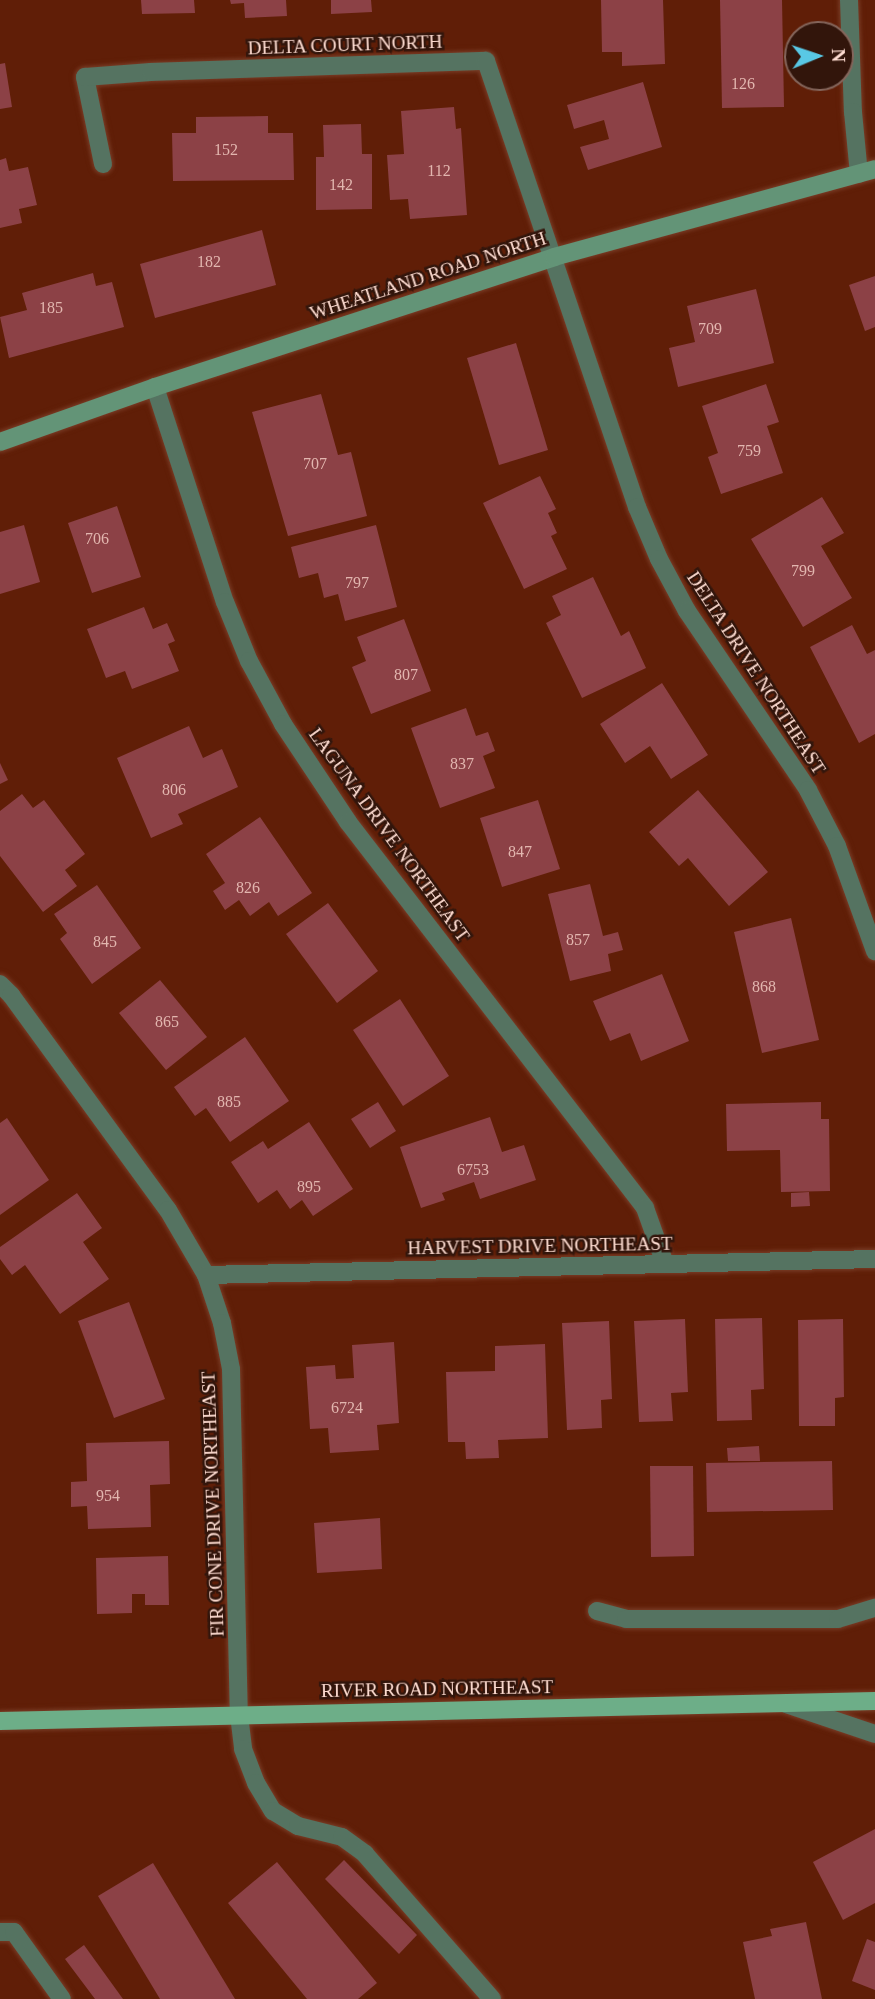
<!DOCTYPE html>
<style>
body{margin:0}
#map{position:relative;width:875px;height:1999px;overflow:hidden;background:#601e07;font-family:Georgia,serif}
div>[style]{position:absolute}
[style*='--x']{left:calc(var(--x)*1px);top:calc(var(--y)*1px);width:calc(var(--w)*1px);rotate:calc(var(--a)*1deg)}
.building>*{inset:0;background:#8c4146}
.roads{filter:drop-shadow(0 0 2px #793d27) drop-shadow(0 0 2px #793d27)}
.minor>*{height:18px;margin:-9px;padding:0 9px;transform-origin:9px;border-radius:9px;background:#557361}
.secondary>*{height:18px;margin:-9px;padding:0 9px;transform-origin:9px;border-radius:9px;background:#639477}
.primary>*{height:18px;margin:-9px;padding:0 9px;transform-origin:9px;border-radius:9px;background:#6dae88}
span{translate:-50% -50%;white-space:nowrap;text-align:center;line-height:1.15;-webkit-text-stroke:5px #32150b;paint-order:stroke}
.number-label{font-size:16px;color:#e2b6af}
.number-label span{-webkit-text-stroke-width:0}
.street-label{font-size:19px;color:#ffddd2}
.north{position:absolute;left:784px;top:21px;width:70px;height:70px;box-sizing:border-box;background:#32150b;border:2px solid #84655b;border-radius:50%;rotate:88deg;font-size:19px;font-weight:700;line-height:28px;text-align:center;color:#ffddd2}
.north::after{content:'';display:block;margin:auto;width:24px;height:32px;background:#59c8e5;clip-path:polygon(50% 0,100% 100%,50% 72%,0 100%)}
</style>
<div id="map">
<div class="building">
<div style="clip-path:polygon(141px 0,194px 0,195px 13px,142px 14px)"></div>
<div style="clip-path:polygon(230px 0,286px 0,287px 16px,245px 18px,244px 3px,231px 4px)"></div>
<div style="clip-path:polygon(331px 0,371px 0,372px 12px,331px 14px)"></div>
<div style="clip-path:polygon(601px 0,663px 0,665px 64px,622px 66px,622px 52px,602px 52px)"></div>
<div style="clip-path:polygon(720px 0,782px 0,784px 107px,722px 108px)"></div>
<div style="clip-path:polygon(5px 63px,12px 107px,0 109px,0 64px)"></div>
<div style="clip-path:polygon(643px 82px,662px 147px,588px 170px,580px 147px,609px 139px,604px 120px,574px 129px,567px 105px)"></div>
<div style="clip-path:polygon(454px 107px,456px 129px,461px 128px,467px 215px,410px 219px,408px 199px,390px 200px,387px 155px,404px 154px,401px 111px)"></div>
<div style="clip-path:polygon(268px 116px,268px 133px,293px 133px,294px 180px,173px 181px,172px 133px,196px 133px,196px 117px)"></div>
<div style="clip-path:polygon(361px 124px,362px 154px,372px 154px,372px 209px,316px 210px,316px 157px,324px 157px,323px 125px)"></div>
<div style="clip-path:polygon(6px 158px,9px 171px,28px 167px,37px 205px,19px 209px,22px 223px,0 228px,0 160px)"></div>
<div style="clip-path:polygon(262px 230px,276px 285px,155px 318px,140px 264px)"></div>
<div style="clip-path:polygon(93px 273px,96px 286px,112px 282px,124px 327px,9px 358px,0 317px,27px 310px,22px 293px)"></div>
<div style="clip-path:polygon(875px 276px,875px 327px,865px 331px,849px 285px)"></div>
<div style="clip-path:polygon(756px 289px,774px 363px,678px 387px,669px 348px,695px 342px,687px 306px)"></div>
<div style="clip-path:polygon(516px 343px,548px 450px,499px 465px,467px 358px)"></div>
<div style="clip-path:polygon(766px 384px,779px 422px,767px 426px,783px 473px,721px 494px,708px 457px,718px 453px,702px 406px)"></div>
<div style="clip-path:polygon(321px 394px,338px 455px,351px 452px,367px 516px,288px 536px,252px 412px)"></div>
<div style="clip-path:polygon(540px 476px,556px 509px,548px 513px,557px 533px,551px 536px,567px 569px,524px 589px,483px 503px)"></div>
<div style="clip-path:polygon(822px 497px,844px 533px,821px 546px,852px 598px,803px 627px,751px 539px)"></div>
<div style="clip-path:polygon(117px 506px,141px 577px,92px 593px,68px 523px)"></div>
<div style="clip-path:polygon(24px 525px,40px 582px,0 594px,0 532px)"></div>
<div style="clip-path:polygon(376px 525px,397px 607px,345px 621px,338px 594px,324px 598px,318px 573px,299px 578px,291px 547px)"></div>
<div style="clip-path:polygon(593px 577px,621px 636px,629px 631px,646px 668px,582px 698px,546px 623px,561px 615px,552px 596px)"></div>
<div style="clip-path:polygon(144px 607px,153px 629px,167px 623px,175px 641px,168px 644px,179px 671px,132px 689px,125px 671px,106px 678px,87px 629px)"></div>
<div style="clip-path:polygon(404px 619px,431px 691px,371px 714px,352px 667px,366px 661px,357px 637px)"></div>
<div style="clip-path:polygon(852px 625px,867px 654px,875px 650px,875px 734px,859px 743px,810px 647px)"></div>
<div style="clip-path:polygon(662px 683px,708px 755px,671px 779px,650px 746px,625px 763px,600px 724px)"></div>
<div style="clip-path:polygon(466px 708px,476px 736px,488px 732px,495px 751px,483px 756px,495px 788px,440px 808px,411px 728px)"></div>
<div style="clip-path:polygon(189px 726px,203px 758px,222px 749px,238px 787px,178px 814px,183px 824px,151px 838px,117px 758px)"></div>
<div style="clip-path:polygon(0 763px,8px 780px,0 784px)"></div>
<div style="clip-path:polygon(698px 790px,768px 872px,729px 906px,688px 858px,679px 866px,649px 832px)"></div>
<div style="clip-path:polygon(22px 794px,33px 808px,44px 800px,85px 854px,65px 870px,77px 886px,43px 912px,0 856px,0 811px)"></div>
<div style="clip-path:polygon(538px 800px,560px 869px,502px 887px,480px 818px)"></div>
<div style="clip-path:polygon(260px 817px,312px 893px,278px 916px,269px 902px,250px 916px,239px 900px,225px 910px,213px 891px,225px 883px,206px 854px)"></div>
<div style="clip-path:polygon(590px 884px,603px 936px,618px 932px,623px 950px,608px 954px,611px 971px,570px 981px,548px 894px)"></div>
<div style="clip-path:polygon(97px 885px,141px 948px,92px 984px,60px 939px,67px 933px,54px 914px)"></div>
<div style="clip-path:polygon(328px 903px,378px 971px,337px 1003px,286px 934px)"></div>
<div style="clip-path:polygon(791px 918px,819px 1040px,762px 1053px,734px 932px)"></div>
<div style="clip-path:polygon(662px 974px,689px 1041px,641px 1061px,630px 1033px,610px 1041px,593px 1001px)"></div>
<div style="clip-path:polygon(160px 980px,207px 1037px,166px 1070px,119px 1013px)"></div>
<div style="clip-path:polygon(400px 999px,449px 1076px,403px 1106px,353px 1030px)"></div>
<div style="clip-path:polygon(245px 1037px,289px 1101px,230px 1142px,206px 1108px,195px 1116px,174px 1087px)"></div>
<div style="clip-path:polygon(378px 1102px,396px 1131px,370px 1148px,351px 1119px)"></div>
<div style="clip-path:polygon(821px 1102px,821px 1119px,829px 1119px,830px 1191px,781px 1192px,780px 1150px,727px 1151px,726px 1104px)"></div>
<div style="clip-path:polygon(490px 1117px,502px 1152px,524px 1145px,536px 1180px,480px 1199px,474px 1182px,442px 1193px,445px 1200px,421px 1208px,400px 1147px)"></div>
<div style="clip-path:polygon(7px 1118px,49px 1180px,0 1215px,0 1123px)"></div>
<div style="clip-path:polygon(309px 1122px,353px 1189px,313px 1216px,302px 1200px,290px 1209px,277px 1190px,258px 1203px,231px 1162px,263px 1141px,268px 1149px)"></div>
<div style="clip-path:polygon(809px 1192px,810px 1206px,791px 1207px,791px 1193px)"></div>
<div style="clip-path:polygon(77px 1193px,102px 1228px,83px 1242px,109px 1279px,60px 1314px,25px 1265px,12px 1275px,0 1259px,0 1247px)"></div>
<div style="clip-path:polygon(129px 1302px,165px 1399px,114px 1418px,78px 1321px)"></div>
<div style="clip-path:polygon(762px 1318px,764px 1389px,751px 1390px,752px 1420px,717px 1421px,715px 1319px)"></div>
<div style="clip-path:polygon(685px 1319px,688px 1392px,671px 1393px,673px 1421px,639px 1422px,634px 1321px)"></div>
<div style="clip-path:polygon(843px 1319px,844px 1397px,835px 1398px,835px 1426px,799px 1426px,798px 1320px)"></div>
<div style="clip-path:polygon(609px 1321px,612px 1399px,601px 1400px,602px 1428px,567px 1430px,562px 1323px)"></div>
<div style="clip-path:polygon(394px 1342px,399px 1423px,377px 1425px,379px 1450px,330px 1453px,328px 1428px,310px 1429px,306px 1367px,335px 1365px,336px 1379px,354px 1378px,352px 1345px)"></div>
<div style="clip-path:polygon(545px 1344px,548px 1438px,498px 1440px,499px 1458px,466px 1459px,465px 1442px,448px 1442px,446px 1372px,495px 1371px,495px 1346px)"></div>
<div style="clip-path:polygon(169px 1441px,170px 1484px,150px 1485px,151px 1527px,88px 1529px,87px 1506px,71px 1507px,71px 1482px,87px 1481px,86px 1443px)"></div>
<div style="clip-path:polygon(759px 1446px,760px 1461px,728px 1461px,727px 1448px)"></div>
<div style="clip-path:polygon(832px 1461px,833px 1510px,707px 1512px,706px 1463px)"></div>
<div style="clip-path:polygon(650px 1466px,693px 1466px,694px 1556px,651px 1557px)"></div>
<div style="clip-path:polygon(380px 1518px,382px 1569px,317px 1573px,314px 1523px)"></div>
<div style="clip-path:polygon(168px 1556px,169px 1605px,145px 1605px,145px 1594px,132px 1594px,132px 1613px,97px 1614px,96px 1558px)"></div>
<div style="clip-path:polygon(875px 1829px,875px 1903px,843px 1920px,813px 1862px)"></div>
<div style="clip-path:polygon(344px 1860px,417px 1935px,399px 1954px,325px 1879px)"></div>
<div style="clip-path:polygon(277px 1862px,377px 1983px,358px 1999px,307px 1999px,228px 1903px)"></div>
<div style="clip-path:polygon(153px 1863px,235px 1999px,160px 1999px,98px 1896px)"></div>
<div style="clip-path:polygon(806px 1922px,822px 1999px,755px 1999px,743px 1942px,772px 1936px,770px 1929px)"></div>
<div style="clip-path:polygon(867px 1939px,875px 1942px,875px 1990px,852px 1981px)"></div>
<div style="clip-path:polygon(84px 1945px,123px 1999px,95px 1999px,65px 1959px)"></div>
</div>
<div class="roads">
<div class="minor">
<div style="--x:849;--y:0;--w:112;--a:88"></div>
<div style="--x:853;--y:112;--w:62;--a:84.5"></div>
<div style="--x:103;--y:164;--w:89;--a:-101.7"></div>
<div style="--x:85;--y:77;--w:66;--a:-4.3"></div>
<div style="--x:151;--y:72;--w:335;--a:-1.9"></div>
<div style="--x:486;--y:61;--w:471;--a:71.3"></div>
<div style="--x:637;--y:507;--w:56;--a:67.1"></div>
<div style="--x:659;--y:559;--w:59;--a:61.7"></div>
<div style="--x:687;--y:611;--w:216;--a:55.9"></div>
<div style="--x:808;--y:790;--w:63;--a:62.6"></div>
<div style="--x:837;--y:846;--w:112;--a:70.1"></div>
<div style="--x:155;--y:387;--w:226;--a:72"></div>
<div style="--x:225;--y:602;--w:64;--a:67.9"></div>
<div style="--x:249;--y:661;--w:72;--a:61.6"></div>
<div style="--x:283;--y:724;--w:118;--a:56.4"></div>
<div style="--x:348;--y:822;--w:487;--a:52.4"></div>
<div style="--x:645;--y:1208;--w:59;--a:70.3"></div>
<div style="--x:0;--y:984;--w:16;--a:45"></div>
<div style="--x:11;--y:995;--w:266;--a:53.9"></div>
<div style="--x:168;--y:1210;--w:75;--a:59.7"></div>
<div style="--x:206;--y:1275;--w:51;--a:71.6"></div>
<div style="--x:222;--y:1323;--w:47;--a:78.9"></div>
<div style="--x:231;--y:1369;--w:346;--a:88.7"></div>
<div style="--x:239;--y:1715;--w:34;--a:83"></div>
<div style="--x:243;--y:1749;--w:36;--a:69"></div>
<div style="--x:256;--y:1783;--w:33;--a:59"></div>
<div style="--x:273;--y:1811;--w:29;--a:31"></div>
<div style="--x:298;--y:1826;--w:45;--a:14"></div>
<div style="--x:342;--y:1837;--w:29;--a:36"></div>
<div style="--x:365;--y:1854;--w:193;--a:48.8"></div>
<div style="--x:206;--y:1275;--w:669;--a:-1.37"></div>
<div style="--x:597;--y:1611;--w:30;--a:15"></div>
<div style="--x:626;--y:1619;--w:212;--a:0"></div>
<div style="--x:838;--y:1619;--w:39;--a:-17"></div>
<div style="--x:786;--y:1704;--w:94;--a:18.6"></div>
<div style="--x:0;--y:1932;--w:14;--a:0"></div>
<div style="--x:14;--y:1932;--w:82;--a:54.4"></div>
</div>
<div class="secondary">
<div style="--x:0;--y:442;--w:164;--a:-19.5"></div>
<div style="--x:155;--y:387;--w:420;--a:-18"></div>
<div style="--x:554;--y:257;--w:333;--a:-15.3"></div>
</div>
<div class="primary">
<div style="--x:0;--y:1721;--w:875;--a:-1.31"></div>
</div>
</div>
<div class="number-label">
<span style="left:743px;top:84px">126</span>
<span style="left:226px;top:150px">152</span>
<span style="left:439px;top:171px">112</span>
<span style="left:341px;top:185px">142</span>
<span style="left:209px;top:262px">182</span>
<span style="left:51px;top:308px">185</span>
<span style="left:710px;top:329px">709</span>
<span style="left:749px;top:451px">759</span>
<span style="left:315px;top:464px">707</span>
<span style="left:97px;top:539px">706</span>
<span style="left:803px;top:571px">799</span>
<span style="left:357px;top:583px">797</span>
<span style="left:406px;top:675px">807</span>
<span style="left:462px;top:764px">837</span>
<span style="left:174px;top:790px">806</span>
<span style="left:520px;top:852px">847</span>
<span style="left:248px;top:888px">826</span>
<span style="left:578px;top:940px">857</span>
<span style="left:105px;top:942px">845</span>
<span style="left:764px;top:987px">868</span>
<span style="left:167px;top:1022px">865</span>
<span style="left:229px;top:1102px">885</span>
<span style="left:473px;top:1170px">6753</span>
<span style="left:309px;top:1187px">895</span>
<span style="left:347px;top:1408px">6724</span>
<span style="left:108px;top:1496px">954</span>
</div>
<div class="street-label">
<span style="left:345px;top:45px;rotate:-2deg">DELTA COURT NORTH</span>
<span style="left:428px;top:276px;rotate:-18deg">WHEATLAND ROAD NORTH</span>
<span style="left:756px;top:673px;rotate:57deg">DELTA DRIVE NORTHEAST</span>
<span style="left:389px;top:835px;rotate:54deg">LAGUNA DRIVE NORTHEAST</span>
<span style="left:540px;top:1246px;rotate:-1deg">HARVEST DRIVE NORTHEAST</span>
<span style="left:213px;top:1504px;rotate:-92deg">FIR CONE DRIVE NORTHEAST</span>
<span style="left:437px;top:1689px;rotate:-1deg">RIVER ROAD NORTHEAST</span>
</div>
<div class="north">N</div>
</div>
